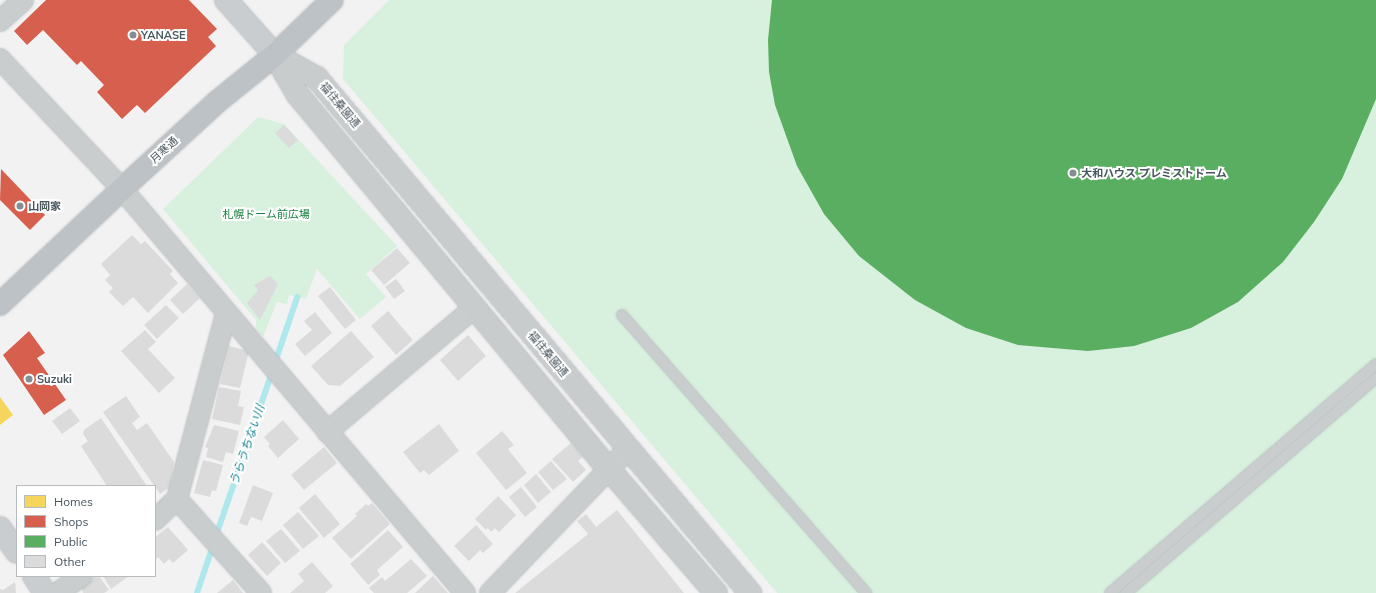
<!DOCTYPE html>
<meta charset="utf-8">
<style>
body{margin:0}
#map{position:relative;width:1376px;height:593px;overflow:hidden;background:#f3f2f2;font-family:Mulish,"Noto Sans JP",sans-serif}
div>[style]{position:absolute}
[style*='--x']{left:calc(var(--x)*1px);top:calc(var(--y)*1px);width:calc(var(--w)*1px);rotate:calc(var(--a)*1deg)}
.green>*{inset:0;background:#d8f0de}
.homes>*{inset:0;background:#f6d55c}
.shops>*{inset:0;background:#d6604d}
.public>*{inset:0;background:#5aae61}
.stream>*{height:5.5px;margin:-2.75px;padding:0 2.75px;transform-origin:2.75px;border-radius:2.75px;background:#aee8ed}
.building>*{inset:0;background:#dbdbdb}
.roads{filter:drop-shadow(0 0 1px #b8bdc1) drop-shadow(0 0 1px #b8bdc1)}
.lane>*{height:10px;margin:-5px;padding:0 5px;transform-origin:5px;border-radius:5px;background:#cacdce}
.street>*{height:20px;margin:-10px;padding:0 10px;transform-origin:10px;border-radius:10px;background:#cacdce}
.secondary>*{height:22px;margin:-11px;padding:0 11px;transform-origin:11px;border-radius:11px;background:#cacdd0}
.primary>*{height:22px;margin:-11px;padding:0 11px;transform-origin:11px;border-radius:11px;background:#c8cccd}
.highway>*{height:22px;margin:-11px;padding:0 11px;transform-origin:11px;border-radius:11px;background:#bdc2c6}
.dots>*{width:11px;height:11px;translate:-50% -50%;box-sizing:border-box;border:2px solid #fff;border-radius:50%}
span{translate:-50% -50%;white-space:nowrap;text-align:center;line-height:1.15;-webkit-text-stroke:4px #fff;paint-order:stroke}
.poi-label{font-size:11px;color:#49575f;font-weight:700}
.left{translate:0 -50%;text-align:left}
.street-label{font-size:11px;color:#49575f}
.park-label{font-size:11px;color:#19813f}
.water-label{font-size:12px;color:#0f838d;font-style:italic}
.legend{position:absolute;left:16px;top:485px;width:140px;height:92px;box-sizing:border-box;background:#fff;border:1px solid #b6bcbf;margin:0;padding:5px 7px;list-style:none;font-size:12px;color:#49575f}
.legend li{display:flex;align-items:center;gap:8px;height:20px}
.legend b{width:20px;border:1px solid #b6bcbf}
</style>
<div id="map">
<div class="green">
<div style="clip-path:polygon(389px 0,1376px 0,1376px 593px,777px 593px,343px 79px,344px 45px)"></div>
<div style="clip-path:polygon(258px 117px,284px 124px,397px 246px,366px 274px,386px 297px,360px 319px,317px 269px,306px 299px,289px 295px,287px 304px,277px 302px,263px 337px,256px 329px,256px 320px,163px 209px)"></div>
</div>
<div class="homes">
<div style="clip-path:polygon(0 397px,13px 415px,0 425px)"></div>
</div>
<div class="shops">
<div style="clip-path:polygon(46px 0,189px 0,217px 29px,208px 37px,216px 46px,145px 113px,137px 105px,122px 119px,97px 92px,104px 85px,81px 61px,77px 65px,43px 30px,27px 45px,14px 31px)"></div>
<div style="clip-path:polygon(1px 169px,45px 215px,30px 230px,0 200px)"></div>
<div style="clip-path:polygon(29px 331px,45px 353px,37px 358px,66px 400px,44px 415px,3px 355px)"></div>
</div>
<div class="public">
<div style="clip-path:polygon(772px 0,1376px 0,1376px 99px,1342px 179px,1314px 222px,1283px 262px,1238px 302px,1191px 328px,1134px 346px,1088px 351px,1018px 345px,966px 328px,915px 300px,859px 256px,824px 214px,797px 166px,775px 105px,769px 72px,768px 40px)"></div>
</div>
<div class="stream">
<div style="--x:275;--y:363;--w:69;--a:-71.3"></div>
<div style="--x:216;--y:536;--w:173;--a:-71.1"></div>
<div style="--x:197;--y:593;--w:50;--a:-71.2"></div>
</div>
<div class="building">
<div style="clip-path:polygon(284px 125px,298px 140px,289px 148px,275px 133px)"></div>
<div style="clip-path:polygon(132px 235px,141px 244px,145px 241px,173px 271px,170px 274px,178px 283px,148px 313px,133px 297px,123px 306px,109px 292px,113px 288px,105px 280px,110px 275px,101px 264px)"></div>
<div style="clip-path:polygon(397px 248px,410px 263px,384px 285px,371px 270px)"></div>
<div style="clip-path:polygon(270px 276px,278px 284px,260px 320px,247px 303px,258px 290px,254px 285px)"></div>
<div style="clip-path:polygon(396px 279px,405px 291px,394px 299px,385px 287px)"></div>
<div style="clip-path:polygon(187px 284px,200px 298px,183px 314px,170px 300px)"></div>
<div style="clip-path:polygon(330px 287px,356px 320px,345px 329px,318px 296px)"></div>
<div style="clip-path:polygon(166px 305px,179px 318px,157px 339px,144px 325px)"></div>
<div style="clip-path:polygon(388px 311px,413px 340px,396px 355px,371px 326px)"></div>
<div style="clip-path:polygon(315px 312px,332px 333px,305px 356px,295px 344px,312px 330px,304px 321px)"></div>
<div style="clip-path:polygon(145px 330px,156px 342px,148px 349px,175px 378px,159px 393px,121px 351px)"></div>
<div style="clip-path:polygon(351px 331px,374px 357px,340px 386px,328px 385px,311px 366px)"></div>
<div style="clip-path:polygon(468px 335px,486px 356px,458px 381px,440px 360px)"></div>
<div style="clip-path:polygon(229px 346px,249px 351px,240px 388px,220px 384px)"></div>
<div style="clip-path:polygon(219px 387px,241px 391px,238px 406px,244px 407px,240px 425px,212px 419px)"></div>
<div style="clip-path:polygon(126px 396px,140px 417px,132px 423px,137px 430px,147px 423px,174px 462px,170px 487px,160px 494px,103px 412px)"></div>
<div style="clip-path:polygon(70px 408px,80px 421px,62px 434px,52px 421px)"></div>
<div style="clip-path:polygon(101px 418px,147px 486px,107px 486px,81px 446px,88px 441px,83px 434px,84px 430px)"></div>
<div style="clip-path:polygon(283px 420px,299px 439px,278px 458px,268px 446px,270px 444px,264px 437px)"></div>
<div style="clip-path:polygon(439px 424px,459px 451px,429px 475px,424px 470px,420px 473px,403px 452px)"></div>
<div style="clip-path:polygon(214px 425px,239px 431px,233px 454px,226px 452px,223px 462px,206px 457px,208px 448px,205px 447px)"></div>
<div style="clip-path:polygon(502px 431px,514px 445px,508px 449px,527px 473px,506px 490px,476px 453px)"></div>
<div style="clip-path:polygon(571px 443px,583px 457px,578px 461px,586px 470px,573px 482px,552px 459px)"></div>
<div style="clip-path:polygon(324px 447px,337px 463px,304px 490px,291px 475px)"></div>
<div style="clip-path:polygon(203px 460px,223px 465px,216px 491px,212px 490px,210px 497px,194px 493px)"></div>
<div style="clip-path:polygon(551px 461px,567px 479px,553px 490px,538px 472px)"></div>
<div style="clip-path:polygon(536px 474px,551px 492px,538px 503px,524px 485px)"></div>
<div style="clip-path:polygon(253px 485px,273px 493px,262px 521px,251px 517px,247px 526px,239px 523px)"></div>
<div style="clip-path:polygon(521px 487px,537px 507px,525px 517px,509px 497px)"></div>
<div style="clip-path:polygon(315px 494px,340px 524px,324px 538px,299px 508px)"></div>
<div style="clip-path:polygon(498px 496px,516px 515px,499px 532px,495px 528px,491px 532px,488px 528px,486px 530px,475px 519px)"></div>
<div style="clip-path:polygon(372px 503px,390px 524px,351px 559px,332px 538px,357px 516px,355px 514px,366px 504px,368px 506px)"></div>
<div style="clip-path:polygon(617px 510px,684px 593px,515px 593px,588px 534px,577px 521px,586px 514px,596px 527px)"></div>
<div style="clip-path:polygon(298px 512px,319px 536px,303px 549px,283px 525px)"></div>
<div style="clip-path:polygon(476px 525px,493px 544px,483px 553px,480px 550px,469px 561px,454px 546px)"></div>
<div style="clip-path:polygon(168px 527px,188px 550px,173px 563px,169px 559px,164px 564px,158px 557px,155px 560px,155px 537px)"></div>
<div style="clip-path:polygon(281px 529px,300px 551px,285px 563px,266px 541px)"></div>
<div style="clip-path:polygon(388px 530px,403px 547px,377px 570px,380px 575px,368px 585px,350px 564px)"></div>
<div style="clip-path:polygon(262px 542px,281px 563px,267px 576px,248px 555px)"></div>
<div style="clip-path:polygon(411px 559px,427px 576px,407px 593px,374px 593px,369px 588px,382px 577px,385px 581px)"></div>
<div style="clip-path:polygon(312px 562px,333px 586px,325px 593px,290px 593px,304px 581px,298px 574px)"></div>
<div style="clip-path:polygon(95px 576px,99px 576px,109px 590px,104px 593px,83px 593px,81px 585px)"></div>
<div style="clip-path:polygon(103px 576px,129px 576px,111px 589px)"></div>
<div style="clip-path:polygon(433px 576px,448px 593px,415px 593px)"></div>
<div style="clip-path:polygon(233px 580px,243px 593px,217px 593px)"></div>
<div style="clip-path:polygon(15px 582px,16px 593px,0 593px,0 589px,3px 590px)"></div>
</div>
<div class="roads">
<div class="lane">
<div style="--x:622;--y:315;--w:370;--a:48.7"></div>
<div style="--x:1110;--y:593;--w:351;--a:-40.7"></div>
<div style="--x:1126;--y:593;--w:330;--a:-40.7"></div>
</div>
<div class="street">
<div style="--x:0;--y:21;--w:31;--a:-42"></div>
<div style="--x:0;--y:59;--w:178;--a:46.8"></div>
<div style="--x:122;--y:189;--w:530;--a:49.67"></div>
<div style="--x:327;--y:432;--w:194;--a:-40.2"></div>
<div style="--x:177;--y:499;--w:126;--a:48.2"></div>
<div style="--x:155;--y:520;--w:30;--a:-44"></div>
<div style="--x:177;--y:499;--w:191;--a:-75.2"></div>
<div style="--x:57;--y:593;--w:30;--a:-34"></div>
<div style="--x:490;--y:593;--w:199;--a:-46.2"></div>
</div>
<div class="secondary">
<div style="--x:226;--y:0;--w:74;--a:48.3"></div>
<div style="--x:0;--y:528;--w:29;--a:55"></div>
<div style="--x:34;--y:576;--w:20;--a:57"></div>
</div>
<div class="primary">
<div style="--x:275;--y:55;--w:48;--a:28.7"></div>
<div style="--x:317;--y:78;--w:673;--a:49.94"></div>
<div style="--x:275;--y:56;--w:45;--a:59.5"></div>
<div style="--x:298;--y:95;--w:485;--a:50.3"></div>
<div style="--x:608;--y:468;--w:165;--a:49.2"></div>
</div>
<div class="highway">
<div style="--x:0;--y:304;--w:168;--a:-43.3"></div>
<div style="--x:122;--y:189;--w:130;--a:-42.5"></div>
<div style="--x:218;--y:101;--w:73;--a:-38.9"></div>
<div style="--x:275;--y:55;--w:79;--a:-44"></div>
</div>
</div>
<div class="dots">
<div style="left:133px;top:35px;background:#848d92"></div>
<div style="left:1073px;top:173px;background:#848d92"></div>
<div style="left:20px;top:206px;background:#848d92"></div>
<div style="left:29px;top:379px;background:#848d92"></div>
</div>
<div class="poi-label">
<span class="left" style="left:141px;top:35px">YANASE</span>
<span class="left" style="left:1081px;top:173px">大和ハウス プレミストドーム</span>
<span class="left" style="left:28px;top:206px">山岡家</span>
<span class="left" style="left:37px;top:379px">Suzuki</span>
</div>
<div class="street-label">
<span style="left:340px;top:105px;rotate:50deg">福住桑園通</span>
<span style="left:164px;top:150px;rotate:-42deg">月寒通</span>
<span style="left:548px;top:354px;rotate:50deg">福住桑園通</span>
</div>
<div class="park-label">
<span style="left:266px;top:214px">札幌ドーム前広場</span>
</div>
<div class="water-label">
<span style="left:247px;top:445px;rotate:-71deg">うらうちない川</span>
</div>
<ul class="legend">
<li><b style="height:11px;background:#f6d55c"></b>Homes</li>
<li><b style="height:11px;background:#d6604d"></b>Shops</li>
<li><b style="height:11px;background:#5aae61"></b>Public</li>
<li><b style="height:11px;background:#dbdbdb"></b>Other</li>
</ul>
</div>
